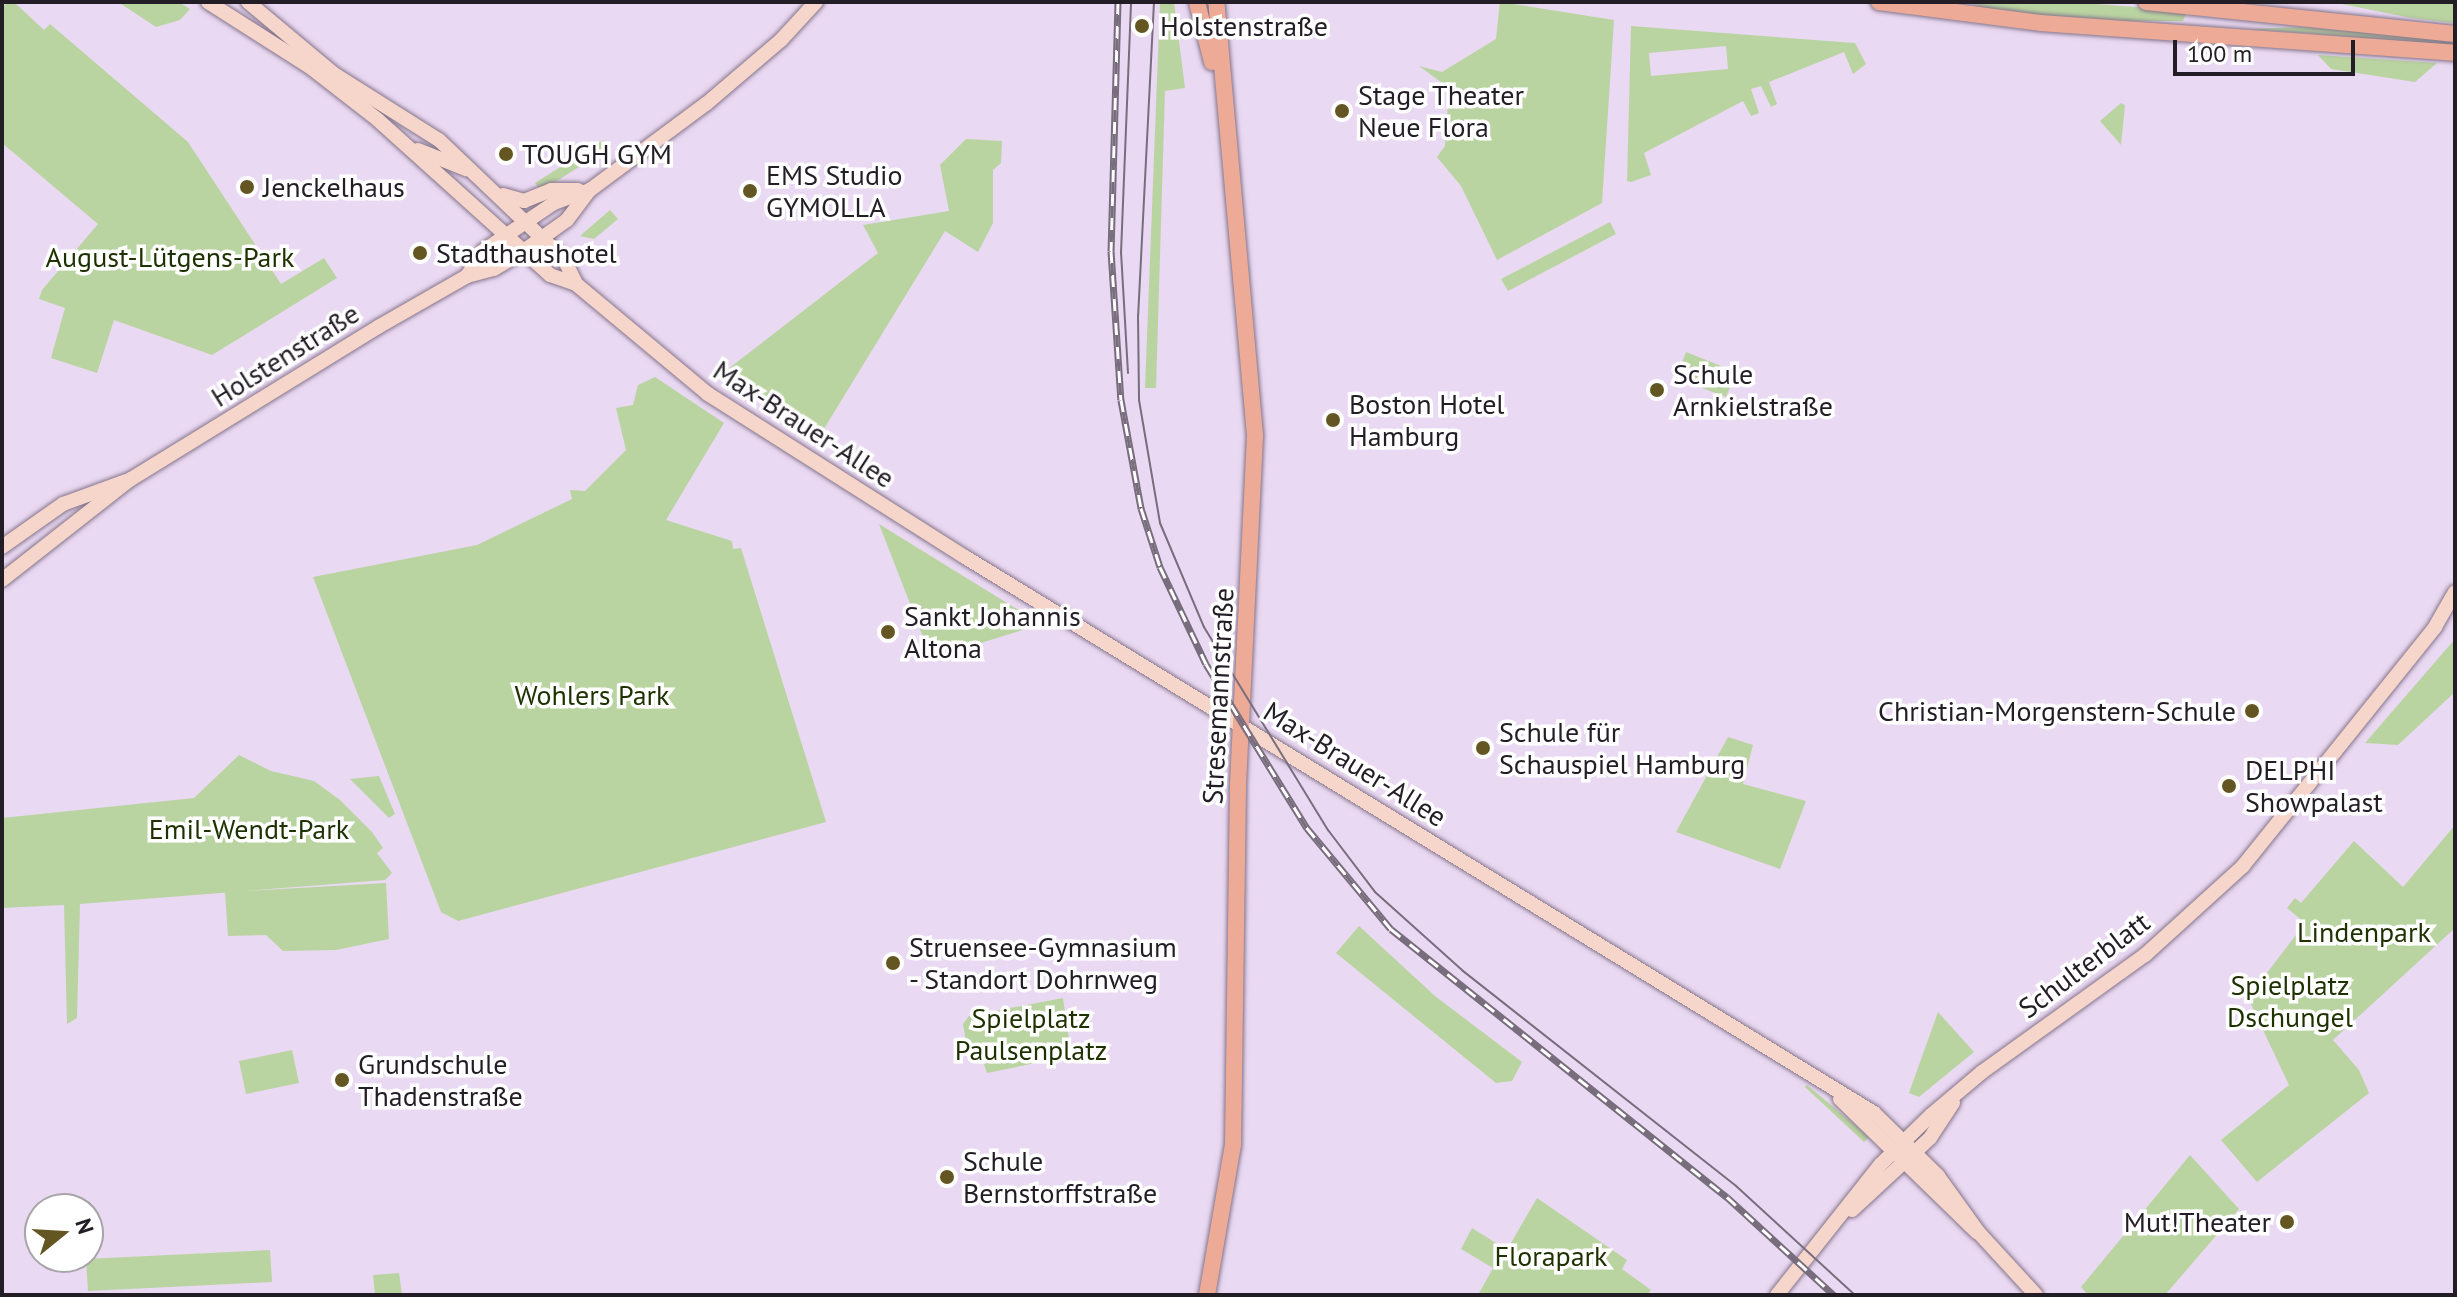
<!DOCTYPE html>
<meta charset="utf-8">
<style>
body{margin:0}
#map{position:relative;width:2457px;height:1297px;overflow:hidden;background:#ead9f2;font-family:"PT Sans",sans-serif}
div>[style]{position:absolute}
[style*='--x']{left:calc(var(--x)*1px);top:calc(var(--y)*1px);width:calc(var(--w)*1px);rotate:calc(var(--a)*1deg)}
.green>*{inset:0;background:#bad4a1}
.roads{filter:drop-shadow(0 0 2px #84758b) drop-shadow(0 0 2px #84758b)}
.secondary>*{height:14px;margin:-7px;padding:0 7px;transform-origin:7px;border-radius:7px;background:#f6d5cb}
.primary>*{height:16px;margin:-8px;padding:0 8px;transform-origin:8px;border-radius:8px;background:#edab97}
.tram>*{height:2px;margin:-1px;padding:0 1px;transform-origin:1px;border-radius:1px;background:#786d7d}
.rail>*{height:7px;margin-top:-3.5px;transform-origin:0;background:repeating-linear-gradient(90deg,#fff 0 12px,#786d7d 0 24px);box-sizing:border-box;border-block:2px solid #786d7d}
.dots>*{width:22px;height:22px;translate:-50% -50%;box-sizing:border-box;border:4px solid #fff;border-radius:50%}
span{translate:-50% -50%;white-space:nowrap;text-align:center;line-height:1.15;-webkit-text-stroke:7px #fff;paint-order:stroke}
.poi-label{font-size:28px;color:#231d26}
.left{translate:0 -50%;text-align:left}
.right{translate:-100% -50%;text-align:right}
.park-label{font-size:28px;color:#1e3100}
.street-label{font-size:28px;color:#231d26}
.frame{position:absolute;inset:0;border:4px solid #231d26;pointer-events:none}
.north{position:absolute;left:24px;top:1193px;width:80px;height:80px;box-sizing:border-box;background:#fff;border:2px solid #a7a5a8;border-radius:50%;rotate:72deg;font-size:22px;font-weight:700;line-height:32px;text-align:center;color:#231d26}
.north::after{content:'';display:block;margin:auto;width:28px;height:36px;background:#645623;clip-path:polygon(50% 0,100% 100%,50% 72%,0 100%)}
.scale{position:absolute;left:2173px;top:40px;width:182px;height:36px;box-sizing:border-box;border:4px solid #231d26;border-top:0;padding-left:10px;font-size:24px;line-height:28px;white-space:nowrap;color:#231d26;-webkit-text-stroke:6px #fff;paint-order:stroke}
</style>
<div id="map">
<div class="green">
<div style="clip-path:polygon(7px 2px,14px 2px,44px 30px,50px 24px,188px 142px,281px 284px,324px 258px,337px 278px,212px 355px,114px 320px,97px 373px,51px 358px,65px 308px,39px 299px,42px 290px,98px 224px,2px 143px,2px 8px)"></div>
<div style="clip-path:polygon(118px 2px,179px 2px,190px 9px,180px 20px,156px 27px)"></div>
<div style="clip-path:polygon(1160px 2px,1174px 2px,1185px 88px,1165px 91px,1156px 388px,1145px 388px)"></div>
<div style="clip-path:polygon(1500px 2px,1614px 20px,1602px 203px,1497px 260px,1461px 186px,1437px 157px,1445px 146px,1449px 88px,1419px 66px,1442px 72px,1496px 39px)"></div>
<div style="clip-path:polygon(1967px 2px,2071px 2px,2187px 11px,2183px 21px,2111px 21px,1989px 10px)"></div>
<div style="clip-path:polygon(2332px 2px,2455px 3px,2455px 23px,2411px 18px)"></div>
<div style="clip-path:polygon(evenodd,1631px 26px,1855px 43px,1866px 64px,1853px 74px,1844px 52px,1769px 82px,1777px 104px,1771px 107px,1761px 86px,1751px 89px,1759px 113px,1751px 116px,1743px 101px,1644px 153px,1651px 175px,1631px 182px,1627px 181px,1631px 26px,1726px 46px,1728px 69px,1651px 76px,1649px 53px,1726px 46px)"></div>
<div style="clip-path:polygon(2301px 27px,2455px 40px,2455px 45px,2251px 29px)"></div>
<div style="clip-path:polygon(2318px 55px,2437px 63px,2415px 82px,2331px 69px)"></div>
<div style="clip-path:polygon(2121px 103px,2125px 105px,2121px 145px,2100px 121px)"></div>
<div style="clip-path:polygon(966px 139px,1002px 141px,1001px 163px,993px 170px,993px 223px,978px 252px,945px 231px,819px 437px,728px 380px,728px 369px,878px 253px,863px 225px,949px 211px,940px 165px)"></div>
<div style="clip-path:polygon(603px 140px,612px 146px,541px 191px,535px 183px)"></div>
<div style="clip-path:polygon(610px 210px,618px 219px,594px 239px,580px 236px)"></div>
<div style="clip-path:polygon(1610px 222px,1616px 234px,1508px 291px,1501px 279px)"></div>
<div style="clip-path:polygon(1686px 352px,1736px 372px,1726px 397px,1676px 378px)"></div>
<div style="clip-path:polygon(655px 377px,724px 423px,666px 520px,732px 541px,733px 549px,741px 548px,826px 822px,458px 921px,441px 912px,313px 577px,477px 545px,572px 499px,570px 490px,585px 491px,626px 450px,616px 408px,633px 405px,638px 385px)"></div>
<div style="clip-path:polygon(879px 524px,1038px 622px,1039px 625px,945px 654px,925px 642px)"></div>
<div style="clip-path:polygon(2455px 639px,2455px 692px,2398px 745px,2365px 743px)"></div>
<div style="clip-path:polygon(1728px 737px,1753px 745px,1743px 784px,1806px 801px,1780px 869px,1676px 832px)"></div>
<div style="clip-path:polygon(239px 755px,271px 771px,314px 781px,340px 800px,372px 832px,383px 848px,377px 853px,392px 873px,385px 880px,80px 904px,77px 1018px,67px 1024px,64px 905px,2px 908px,2px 818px,194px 798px)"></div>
<div style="clip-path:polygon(379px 776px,395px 814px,389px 818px,350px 779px)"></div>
<div style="clip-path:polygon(2455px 825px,2455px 928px,2333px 1040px,2359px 1070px,2369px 1093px,2257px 1182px,2221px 1140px,2289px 1085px,2248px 998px,2305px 923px,2287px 908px,2295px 898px,2301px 903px,2354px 841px,2403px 887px)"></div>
<div style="clip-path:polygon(386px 883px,389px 939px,336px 950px,283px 951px,266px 935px,228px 936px,225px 892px)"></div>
<div style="clip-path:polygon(1359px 926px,1435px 996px,1522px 1062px,1512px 1081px,1496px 1083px,1336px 953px)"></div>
<div style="clip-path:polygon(1063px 998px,1069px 1039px,1060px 1058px,987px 1073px,980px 1053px,967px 1048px,963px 1024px,969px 1016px)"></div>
<div style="clip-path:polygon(1938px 1012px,1974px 1052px,1919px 1097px,1909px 1093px)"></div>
<div style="clip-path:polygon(292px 1050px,299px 1083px,246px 1094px,239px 1061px)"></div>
<div style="clip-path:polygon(1807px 1085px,1869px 1137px,1864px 1142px,1805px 1087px)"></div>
<div style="clip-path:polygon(2190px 1155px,2239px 1209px,2165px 1295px,2088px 1295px,2081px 1287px)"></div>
<div style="clip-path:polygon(1537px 1198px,1627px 1260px,1622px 1269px,1651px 1290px,1647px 1295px,1478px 1295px,1493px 1268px,1461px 1249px,1472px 1228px,1507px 1250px)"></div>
<div style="clip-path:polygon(270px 1250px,272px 1282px,88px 1291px,86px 1259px)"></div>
<div style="clip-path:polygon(399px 1273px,402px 1295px,375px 1295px,373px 1275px)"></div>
</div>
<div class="roads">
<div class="secondary">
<div style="--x:208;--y:2;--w:121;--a:32.5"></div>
<div style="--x:310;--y:67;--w:86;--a:37.9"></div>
<div style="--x:378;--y:120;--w:232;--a:42"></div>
<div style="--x:550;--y:275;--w:28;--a:19"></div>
<div style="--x:576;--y:284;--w:172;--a:39.8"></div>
<div style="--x:708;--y:394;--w:304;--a:32.4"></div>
<div style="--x:965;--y:557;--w:1066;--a:31.45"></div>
<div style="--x:1874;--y:1113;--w:90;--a:44.5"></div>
<div style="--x:1938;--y:1176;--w:70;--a:54.3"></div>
<div style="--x:1979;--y:1233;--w:84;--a:47.4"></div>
<div style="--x:248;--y:2;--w:112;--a:39.9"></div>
<div style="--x:334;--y:74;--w:124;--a:32.2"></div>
<div style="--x:439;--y:140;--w:173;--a:43.6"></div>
<div style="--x:564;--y:259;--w:28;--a:64"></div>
<div style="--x:418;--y:150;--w:52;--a:21.6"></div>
<div style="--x:503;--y:195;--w:22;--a:16"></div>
<div style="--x:524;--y:201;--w:29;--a:-22"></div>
<div style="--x:551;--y:190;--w:27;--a:0"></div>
<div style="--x:467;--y:276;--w:30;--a:-57"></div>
<div style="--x:483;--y:251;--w:86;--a:-34.1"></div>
<div style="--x:554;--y:203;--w:38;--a:-20"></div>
<div style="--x:590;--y:190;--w:144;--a:-36.6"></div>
<div style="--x:706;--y:104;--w:99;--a:-40.5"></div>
<div style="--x:781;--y:40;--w:52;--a:-47.4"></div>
<div style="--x:2;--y:547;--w:75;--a:-35.2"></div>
<div style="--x:63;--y:504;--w:67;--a:-20.1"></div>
<div style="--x:2;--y:580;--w:164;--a:-38.1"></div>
<div style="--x:131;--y:479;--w:290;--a:-31.6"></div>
<div style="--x:378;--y:327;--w:103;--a:-29.8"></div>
<div style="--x:467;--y:276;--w:28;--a:-15"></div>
<div style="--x:494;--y:269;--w:33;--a:-31"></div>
<div style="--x:522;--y:252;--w:55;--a:-35.4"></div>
<div style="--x:567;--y:220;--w:38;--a:-53"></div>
<div style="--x:1840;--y:1099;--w:191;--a:44.2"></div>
<div style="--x:1852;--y:1210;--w:106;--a:-42.7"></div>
<div style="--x:1930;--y:1138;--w:42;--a:-56.7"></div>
<div style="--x:1777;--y:1295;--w:167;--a:-51.6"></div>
<div style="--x:1881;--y:1164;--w:70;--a:-44.4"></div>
<div style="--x:1931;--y:1115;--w:67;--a:-40.1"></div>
<div style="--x:1982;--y:1072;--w:201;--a:-35.7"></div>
<div style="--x:2145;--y:955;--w:132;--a:-42.2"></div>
<div style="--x:2243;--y:866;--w:307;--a:-51.2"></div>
<div style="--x:2435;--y:627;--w:40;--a:-60.3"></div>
</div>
<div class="primary">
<div style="--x:1197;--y:2;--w:62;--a:76"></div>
<div style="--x:1879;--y:2;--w:162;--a:7.4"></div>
<div style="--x:2040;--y:23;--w:416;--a:4.1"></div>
<div style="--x:2146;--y:2;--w:311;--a:5.9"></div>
<div style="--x:1207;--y:1295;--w:152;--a:-80.2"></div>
<div style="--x:1233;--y:1145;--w:361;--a:-89.2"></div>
<div style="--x:1238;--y:784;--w:349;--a:-87.2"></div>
<div style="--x:1255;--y:435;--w:435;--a:-95.1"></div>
</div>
</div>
<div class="tram">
<div style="--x:1154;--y:2;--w:313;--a:92.9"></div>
<div style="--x:1138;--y:315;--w:85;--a:89.3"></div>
<div style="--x:1139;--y:400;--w:125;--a:80.3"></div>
<div style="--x:1160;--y:523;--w:113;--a:67.1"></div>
<div style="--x:1204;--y:627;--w:238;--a:58.6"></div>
<div style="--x:1328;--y:830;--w:78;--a:52.8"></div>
<div style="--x:1375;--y:892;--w:118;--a:41.9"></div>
<div style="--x:1463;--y:971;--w:347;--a:38.2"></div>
<div style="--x:1736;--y:1186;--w:161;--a:42.5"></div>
<div style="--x:1128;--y:373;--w:120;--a:-93.3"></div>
<div style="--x:1121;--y:253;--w:251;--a:-87.7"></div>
</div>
<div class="rail">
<div style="--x:1118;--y:2;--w:249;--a:91.6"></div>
<div style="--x:1111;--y:251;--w:149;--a:86.2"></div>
<div style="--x:1121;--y:400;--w:110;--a:79.5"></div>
<div style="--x:1141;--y:508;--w:62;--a:72.1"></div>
<div style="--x:1160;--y:567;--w:107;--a:64.6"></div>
<div style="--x:1206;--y:664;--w:193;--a:58.4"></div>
<div style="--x:1307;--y:828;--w:131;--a:50.3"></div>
<div style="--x:1391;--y:929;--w:430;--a:38.6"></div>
<div style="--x:1727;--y:1197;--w:145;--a:42.5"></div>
</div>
<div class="dots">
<div style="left:1142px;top:26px;background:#645623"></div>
<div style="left:1342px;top:111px;background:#645623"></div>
<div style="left:506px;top:154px;background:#645623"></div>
<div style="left:247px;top:187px;background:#645623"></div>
<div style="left:750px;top:191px;background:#645623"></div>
<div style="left:420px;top:253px;background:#645623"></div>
<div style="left:1657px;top:390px;background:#645623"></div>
<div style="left:1333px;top:420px;background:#645623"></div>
<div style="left:888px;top:632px;background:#645623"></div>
<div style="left:2252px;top:711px;background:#645623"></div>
<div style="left:1483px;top:748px;background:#645623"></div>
<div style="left:2229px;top:786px;background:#645623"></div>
<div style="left:893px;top:963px;background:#645623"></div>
<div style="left:342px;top:1080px;background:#645623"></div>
<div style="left:947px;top:1177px;background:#645623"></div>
<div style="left:2287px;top:1222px;background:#645623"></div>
</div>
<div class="poi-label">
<span class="left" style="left:1160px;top:26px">Holstenstraße</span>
<span class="left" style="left:1358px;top:111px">Stage Theater<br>Neue Flora</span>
<span class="left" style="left:522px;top:154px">TOUGH GYM</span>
<span class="left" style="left:766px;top:191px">EMS Studio<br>GYMOLLA</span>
<span class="left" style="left:263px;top:187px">Jenckelhaus</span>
<span class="left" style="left:436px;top:253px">Stadthaushotel</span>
<span class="left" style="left:1673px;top:390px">Schule<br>Arnkielstraße</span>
<span class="left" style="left:1349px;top:420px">Boston Hotel<br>Hamburg</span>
<span class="left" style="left:904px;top:632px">Sankt Johannis<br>Altona</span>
<span class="right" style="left:2236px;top:711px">Christian-Morgenstern-Schule</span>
<span class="left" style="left:1499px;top:748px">Schule für<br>Schauspiel Hamburg</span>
<span class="left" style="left:2245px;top:786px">DELPHI<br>Showpalast</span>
<span class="left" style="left:909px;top:963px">Struensee-Gymnasium<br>- Standort Dohrnweg</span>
<span class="left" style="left:358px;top:1080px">Grundschule<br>Thadenstraße</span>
<span class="left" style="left:963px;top:1177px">Schule<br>Bernstorffstraße</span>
<span class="right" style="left:2271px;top:1222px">Mut!Theater</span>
</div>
<div class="park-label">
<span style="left:170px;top:257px">August-Lütgens-Park</span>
<span style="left:592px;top:695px">Wohlers Park</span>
<span style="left:249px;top:829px">Emil-Wendt-Park</span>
<span style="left:2364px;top:932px">Lindenpark</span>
<span style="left:2290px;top:1001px">Spielplatz<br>Dschungel</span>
<span style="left:1031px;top:1034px">Spielplatz<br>Paulsenplatz</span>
<span style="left:1551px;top:1256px">Florapark</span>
</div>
<div class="street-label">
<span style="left:285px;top:355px;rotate:-32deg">Holstenstraße</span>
<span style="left:804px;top:424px;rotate:33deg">Max-Brauer-Allee</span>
<span style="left:1218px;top:696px;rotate:-87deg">Stresemannstraße</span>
<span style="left:1355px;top:764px;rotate:32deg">Max-Brauer-Allee</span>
<span style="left:2084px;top:965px;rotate:-37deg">Schulterblatt</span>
</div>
<div class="frame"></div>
<div class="north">N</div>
<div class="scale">100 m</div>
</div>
